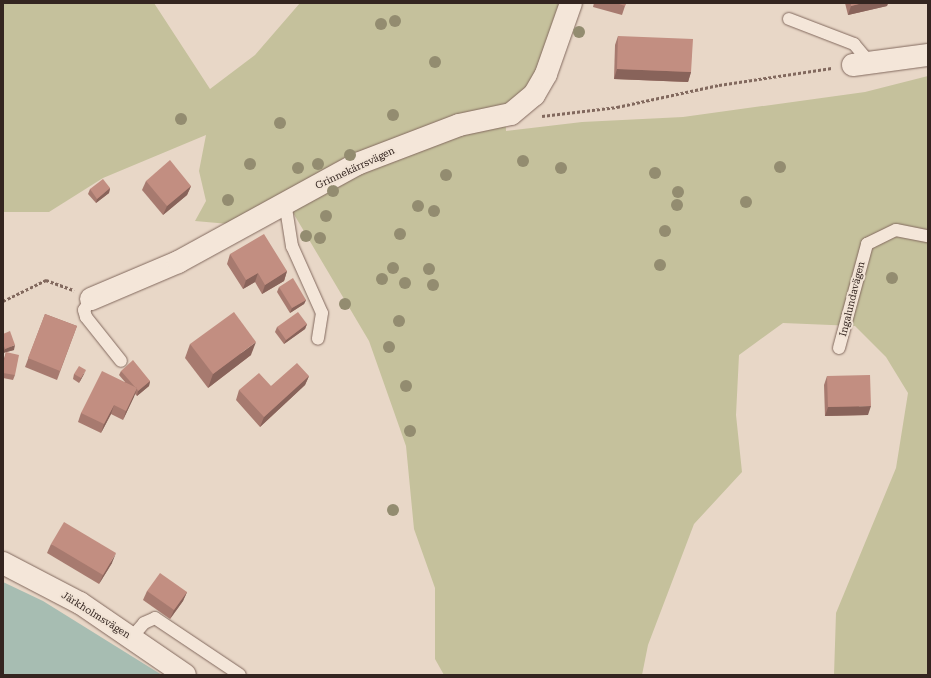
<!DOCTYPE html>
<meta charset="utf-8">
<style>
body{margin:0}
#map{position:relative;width:931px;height:678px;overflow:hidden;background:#e8d7c7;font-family:"Roboto Serif",serif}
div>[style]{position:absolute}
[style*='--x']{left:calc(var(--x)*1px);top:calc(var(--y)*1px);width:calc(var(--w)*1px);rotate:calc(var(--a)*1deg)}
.green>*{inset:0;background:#c5c19c}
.water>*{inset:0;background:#a7bdb2}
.path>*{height:2.5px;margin-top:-1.25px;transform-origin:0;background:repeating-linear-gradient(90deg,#82695e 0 3px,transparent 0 5px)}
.roads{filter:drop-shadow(0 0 1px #82695e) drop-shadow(0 0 1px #82695e)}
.service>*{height:12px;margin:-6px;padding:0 6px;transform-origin:6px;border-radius:6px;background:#f4e6d9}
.minor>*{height:22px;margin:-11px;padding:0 11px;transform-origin:11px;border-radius:11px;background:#f4e6d9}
.trees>*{width:12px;height:12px;margin:-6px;border-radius:50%;background:#938c70}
.wall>*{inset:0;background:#a77a6f}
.shaded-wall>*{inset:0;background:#88635a}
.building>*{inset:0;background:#c28e81}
span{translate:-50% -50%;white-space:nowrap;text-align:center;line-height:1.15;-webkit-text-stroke:4px #f1e3d5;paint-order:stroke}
.street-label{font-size:10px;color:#342520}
.frame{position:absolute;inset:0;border:4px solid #342520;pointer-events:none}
</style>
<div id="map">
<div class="green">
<div style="clip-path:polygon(3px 3px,154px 3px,210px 89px,255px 55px,300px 3px,563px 3px,529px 87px,505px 106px,506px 131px,582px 122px,683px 117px,865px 92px,928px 76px,928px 675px,834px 675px,836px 613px,896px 468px,908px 393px,886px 357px,855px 326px,783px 323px,739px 355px,736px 415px,742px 472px,694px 524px,648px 645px,642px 675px,444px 675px,435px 659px,435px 588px,414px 529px,406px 446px,369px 341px,292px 211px,229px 224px,195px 221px,206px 201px,199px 171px,206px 135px,103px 178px,49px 212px,3px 212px)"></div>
</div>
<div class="water">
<div style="clip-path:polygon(3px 582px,43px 601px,162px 675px,3px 675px)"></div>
</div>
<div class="path">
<div style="--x:542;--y:116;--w:76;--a:-6.8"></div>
<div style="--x:617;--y:107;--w:104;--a:-12.2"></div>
<div style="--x:719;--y:85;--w:114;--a:-8.6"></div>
<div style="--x:3;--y:301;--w:48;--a:-26"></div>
<div style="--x:46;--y:280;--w:30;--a:20"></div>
</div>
<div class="roads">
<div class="service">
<div style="--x:789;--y:19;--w:70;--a:21"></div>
<div style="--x:854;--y:44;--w:23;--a:50"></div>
<div style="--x:285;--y:202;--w:45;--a:81"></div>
<div style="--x:292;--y:246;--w:73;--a:65.9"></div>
<div style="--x:322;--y:313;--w:26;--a:99"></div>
<div style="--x:91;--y:299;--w:13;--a:122"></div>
<div style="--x:84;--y:310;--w:7;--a:74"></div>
<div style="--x:86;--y:317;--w:56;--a:51.5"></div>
<div style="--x:839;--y:348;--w:108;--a:-74.9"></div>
<div style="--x:867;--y:244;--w:32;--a:-26"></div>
<div style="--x:896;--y:230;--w:33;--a:11"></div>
<div style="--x:132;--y:637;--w:18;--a:-49"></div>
<div style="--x:144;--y:623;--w:12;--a:-24"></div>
<div style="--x:155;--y:618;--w:102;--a:33.8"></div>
</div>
<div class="minor">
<div style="--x:853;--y:65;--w:76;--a:-7.6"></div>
<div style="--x:91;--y:299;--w:95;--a:-23"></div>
<div style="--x:178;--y:262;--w:204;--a:-28.7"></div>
<div style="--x:357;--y:164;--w:109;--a:-20.9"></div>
<div style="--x:459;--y:125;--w:53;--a:-11.9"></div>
<div style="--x:511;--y:114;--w:30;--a:-40"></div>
<div style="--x:534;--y:95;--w:24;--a:-60"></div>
<div style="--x:546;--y:74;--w:75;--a:-70.6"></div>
<div style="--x:3;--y:563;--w:87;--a:27.5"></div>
<div style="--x:80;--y:603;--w:127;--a:34.4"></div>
</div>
</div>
<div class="trees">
<div style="left:395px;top:21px"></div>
<div style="left:381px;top:24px"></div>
<div style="left:579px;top:32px"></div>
<div style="left:435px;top:62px"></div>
<div style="left:393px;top:115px"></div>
<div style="left:181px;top:119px"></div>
<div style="left:280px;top:123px"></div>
<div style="left:350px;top:155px"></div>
<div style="left:523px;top:161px"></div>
<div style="left:250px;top:164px"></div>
<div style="left:318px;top:164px"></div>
<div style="left:780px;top:167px"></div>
<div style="left:298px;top:168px"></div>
<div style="left:561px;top:168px"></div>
<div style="left:655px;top:173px"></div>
<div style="left:446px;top:175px"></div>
<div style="left:333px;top:191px"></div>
<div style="left:678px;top:192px"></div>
<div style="left:228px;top:200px"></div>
<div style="left:746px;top:202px"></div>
<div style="left:677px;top:205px"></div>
<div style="left:418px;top:206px"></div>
<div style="left:434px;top:211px"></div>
<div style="left:326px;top:216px"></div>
<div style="left:665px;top:231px"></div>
<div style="left:400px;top:234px"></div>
<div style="left:306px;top:236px"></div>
<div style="left:320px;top:238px"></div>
<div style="left:660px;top:265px"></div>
<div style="left:393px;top:268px"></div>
<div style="left:429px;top:269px"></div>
<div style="left:892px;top:278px"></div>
<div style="left:382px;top:279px"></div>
<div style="left:405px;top:283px"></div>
<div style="left:433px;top:285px"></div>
<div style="left:345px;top:304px"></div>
<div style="left:399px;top:321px"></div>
<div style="left:389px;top:347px"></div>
<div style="left:406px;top:386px"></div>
<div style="left:410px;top:431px"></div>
<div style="left:393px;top:510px"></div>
</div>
<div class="wall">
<div style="clip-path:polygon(594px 3px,626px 3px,622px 15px,593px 7px)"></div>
<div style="clip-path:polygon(845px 3px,888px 3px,887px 6px,848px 15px)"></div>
<div style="clip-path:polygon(618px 36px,691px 72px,688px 82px,614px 79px,615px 45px)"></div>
<div style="clip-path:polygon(146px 181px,191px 186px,187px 195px,163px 215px,142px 190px)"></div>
<div style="clip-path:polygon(110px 188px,109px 193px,96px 203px,88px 194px,90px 189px)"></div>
<div style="clip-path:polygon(230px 254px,287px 271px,284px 281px,262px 294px,255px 282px,243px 289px,227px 264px)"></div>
<div style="clip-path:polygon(279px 287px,306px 300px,304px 304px,290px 313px,277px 292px)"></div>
<div style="clip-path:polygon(45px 314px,77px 326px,57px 380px,25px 367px)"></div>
<div style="clip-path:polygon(307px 324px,305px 329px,284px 344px,275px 332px,277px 327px)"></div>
<div style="clip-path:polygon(3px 334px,14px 350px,6px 352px,15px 375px,13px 380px,3px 378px,3px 362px,6px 352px,3px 353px)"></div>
<div style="clip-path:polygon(190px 344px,251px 355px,208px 388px,185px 358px)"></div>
<div style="clip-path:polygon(121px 371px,150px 381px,149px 386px,137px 396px,135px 394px,123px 420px,111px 414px,101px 433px,78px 422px,81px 413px,125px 382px,119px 375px)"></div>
<div style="clip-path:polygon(74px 374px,84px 374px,79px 383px,73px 379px)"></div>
<div style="clip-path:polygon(309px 376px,305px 385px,260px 427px,236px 400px,239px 390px,271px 386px)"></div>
<div style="clip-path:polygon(827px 376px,868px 415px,825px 416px,824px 385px)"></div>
<div style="clip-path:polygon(51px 544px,112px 563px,99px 584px,47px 553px)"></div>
<div style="clip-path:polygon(147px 591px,187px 592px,183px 601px,170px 619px,143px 600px)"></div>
</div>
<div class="shaded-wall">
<div style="clip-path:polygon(863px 3px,888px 3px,887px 6px,848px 15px,851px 6px)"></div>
<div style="clip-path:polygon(617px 69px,691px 72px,688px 82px,614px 79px)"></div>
<div style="clip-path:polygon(191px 186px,187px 195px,163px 215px,167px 206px)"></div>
<div style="clip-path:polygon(110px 188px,109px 193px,96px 203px,97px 199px)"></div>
<div style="clip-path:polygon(287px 271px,284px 281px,262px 294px,265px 285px)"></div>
<div style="clip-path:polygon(258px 273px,255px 282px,243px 289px,246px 280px)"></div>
<div style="clip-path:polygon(306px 300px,304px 304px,290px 313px,292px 308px)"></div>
<div style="clip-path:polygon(307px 324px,305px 329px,284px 344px,286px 340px)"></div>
<div style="clip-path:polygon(256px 342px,251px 355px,208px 388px,213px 374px)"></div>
<div style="clip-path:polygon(15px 345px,14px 350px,3px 353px,5px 349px)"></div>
<div style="clip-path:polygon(86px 370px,84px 374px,79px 383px,81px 378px)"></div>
<div style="clip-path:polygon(309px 376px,305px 385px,260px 427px,264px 417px)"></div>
<div style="clip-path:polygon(150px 381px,149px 386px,137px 396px,138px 391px)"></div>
<div style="clip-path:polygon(137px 388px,134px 397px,123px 420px,126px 411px)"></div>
<div style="clip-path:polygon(114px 405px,111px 414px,101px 433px,104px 424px)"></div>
<div style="clip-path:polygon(871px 406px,868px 415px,825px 416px,828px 407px)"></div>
<div style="clip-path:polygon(116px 553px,112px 563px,99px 584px,103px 575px)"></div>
<div style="clip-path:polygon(187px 592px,183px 601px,170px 619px,174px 610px)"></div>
</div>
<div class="building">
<div style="clip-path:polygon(616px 3px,626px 3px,625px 6px)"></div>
<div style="clip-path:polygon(851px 3px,863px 3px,851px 6px)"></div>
<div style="clip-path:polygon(618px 36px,693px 39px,691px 72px,617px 69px)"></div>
<div style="clip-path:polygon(170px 160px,191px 186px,167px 206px,146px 181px)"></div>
<div style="clip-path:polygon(103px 179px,110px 188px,97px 199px,90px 189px)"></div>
<div style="clip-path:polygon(264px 234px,287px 271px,265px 285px,258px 273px,246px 280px,230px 254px)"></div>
<div style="clip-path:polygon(293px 278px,306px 300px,292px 308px,279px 287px)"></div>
<div style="clip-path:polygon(234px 312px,256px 342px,213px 374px,190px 344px)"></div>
<div style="clip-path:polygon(298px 312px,307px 324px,286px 340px,277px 327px)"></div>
<div style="clip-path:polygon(45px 314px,77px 326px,60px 371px,28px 358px)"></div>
<div style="clip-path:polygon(10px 331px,15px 345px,5px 349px,3px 344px,3px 334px)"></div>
<div style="clip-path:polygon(6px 352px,19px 355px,15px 375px,3px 373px,3px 365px)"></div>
<div style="clip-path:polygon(133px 360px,150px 381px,138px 391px,137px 389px,137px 388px,135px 387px,121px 371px)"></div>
<div style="clip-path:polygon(297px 363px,309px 376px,264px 417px,239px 390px,259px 373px,271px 386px)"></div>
<div style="clip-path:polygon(79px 366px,86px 370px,81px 378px,74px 374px)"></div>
<div style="clip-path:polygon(102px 371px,137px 388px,126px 411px,114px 405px,104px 424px,81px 413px)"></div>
<div style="clip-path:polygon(870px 375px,871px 406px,828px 407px,827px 376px)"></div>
<div style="clip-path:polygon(64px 522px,116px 553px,103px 575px,51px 544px)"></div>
<div style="clip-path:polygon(160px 573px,187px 592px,174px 610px,147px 591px)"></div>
</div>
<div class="street-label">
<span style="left:355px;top:168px;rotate:-25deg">Grinnekärrsvägen</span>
<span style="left:852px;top:299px;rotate:-76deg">Ingalundavägen</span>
<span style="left:96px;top:615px;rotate:32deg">Järkholmsvägen</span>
</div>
<div class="frame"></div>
</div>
